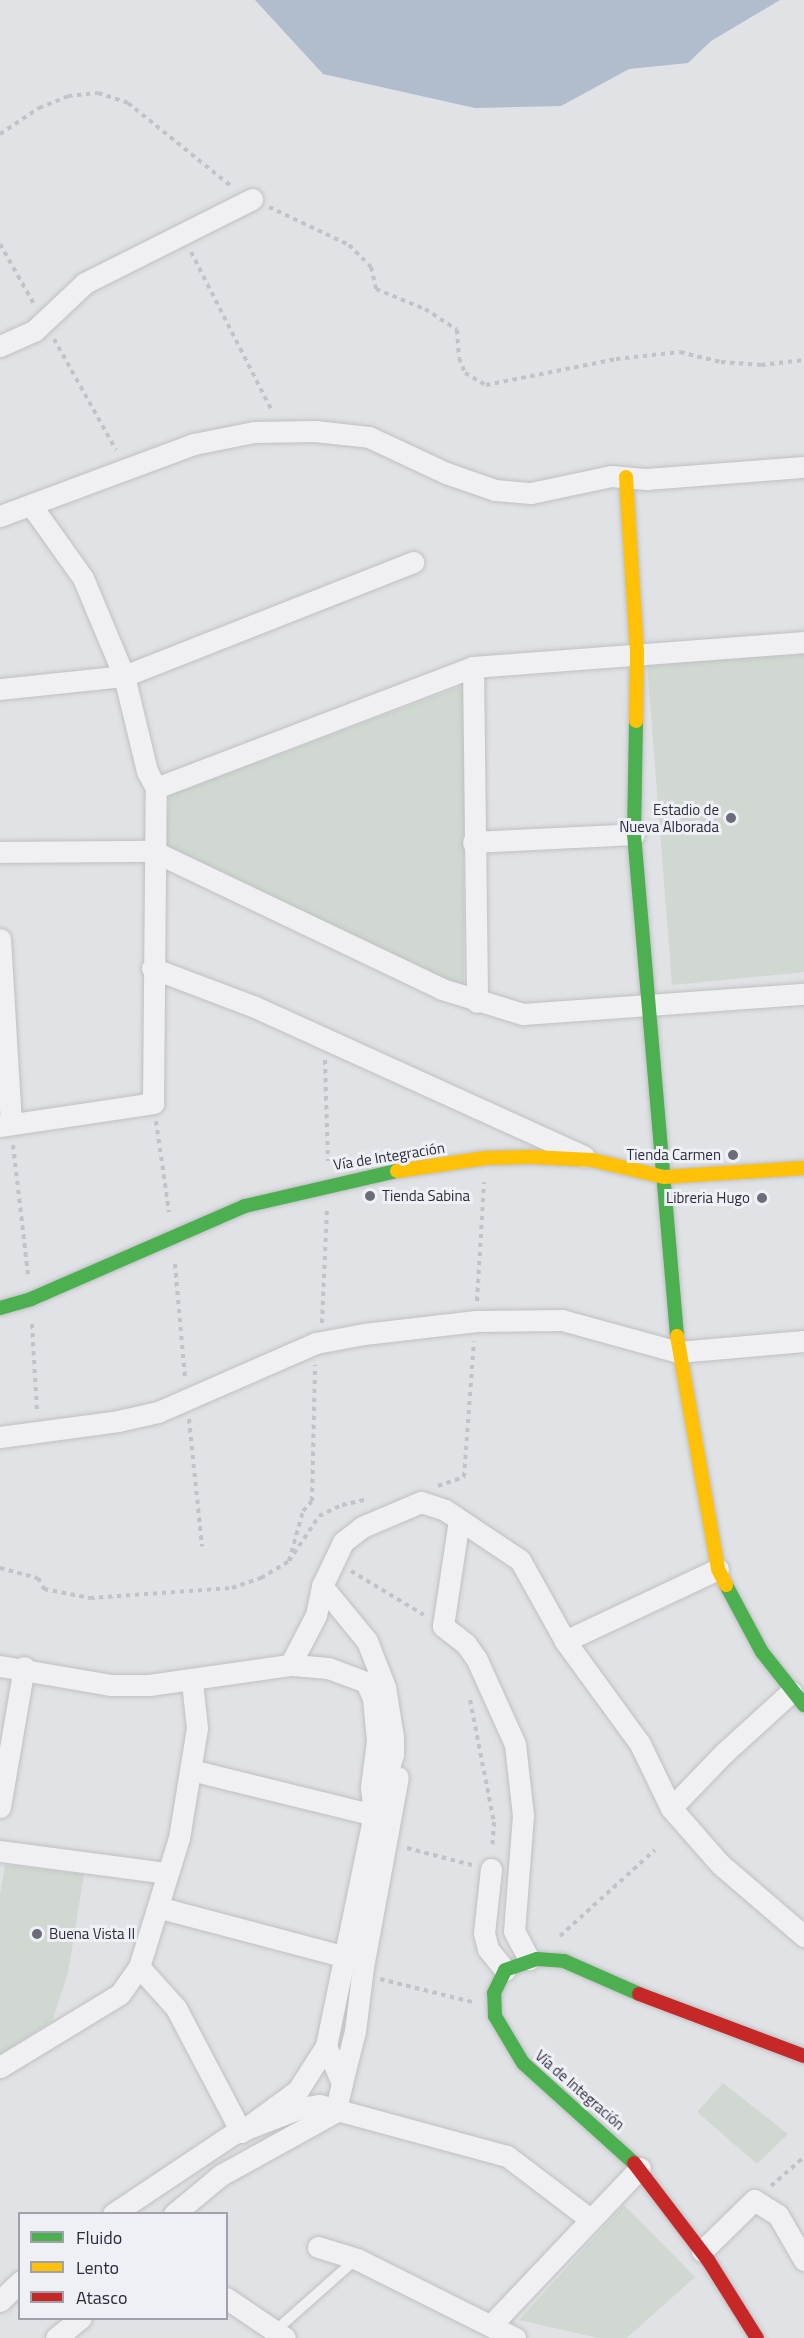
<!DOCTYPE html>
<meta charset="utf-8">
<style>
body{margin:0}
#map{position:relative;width:804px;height:2338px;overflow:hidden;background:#e1e2e5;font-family:"Titillium Web",sans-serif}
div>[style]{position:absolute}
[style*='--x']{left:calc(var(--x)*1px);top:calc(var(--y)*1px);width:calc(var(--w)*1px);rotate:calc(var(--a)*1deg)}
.green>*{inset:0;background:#d0d8d1}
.water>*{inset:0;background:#b1bccd}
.path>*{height:4px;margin-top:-2px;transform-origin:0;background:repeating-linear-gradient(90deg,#c2c3c8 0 4.5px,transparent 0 9px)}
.roads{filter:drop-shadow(0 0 2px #bfc0c3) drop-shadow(0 0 2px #bfc0c3)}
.lane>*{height:10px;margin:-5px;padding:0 5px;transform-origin:5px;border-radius:5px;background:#f0f0f2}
.street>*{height:21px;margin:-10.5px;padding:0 10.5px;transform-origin:10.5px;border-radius:10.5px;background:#f0f0f2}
.fast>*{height:14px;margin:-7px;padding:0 7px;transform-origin:7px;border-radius:7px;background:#4caf50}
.slow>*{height:14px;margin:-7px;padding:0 7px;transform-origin:7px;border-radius:7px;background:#ffc107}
.jam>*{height:14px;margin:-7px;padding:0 7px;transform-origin:7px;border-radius:7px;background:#c62828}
.dots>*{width:16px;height:16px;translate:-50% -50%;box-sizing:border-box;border:3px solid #eef0f5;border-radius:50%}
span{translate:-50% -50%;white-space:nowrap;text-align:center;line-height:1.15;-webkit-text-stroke:6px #eef0f5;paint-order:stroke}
.poi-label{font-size:15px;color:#2a2e3c}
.right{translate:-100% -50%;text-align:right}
.left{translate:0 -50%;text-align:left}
.street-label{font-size:15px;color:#2a2e3c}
.legend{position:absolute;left:18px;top:2212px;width:210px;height:108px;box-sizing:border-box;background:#eef0f5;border:2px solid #a0a2ab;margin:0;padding:8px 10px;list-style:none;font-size:18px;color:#2a2e3c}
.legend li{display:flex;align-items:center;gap:12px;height:30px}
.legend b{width:30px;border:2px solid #a0a2ab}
</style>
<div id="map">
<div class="green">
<div style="clip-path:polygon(804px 654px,804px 972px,672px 985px,647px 664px)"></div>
<div style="clip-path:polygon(464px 685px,464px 988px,164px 845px,170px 795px)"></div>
<div style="clip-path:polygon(5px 1865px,84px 1874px,68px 1973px,52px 2021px,0 2055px,0 1894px)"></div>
<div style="clip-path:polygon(723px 2083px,788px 2134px,757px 2164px,697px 2112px)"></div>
<div style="clip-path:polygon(624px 2205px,695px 2277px,627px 2338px,598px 2338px,519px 2320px)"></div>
</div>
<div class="water">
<div style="clip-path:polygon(255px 0,780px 0,711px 41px,688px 63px,629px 69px,561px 106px,475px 108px,323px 74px)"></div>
</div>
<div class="path">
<div style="--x:0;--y:134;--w:47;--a:-33.7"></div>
<div style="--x:39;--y:108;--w:31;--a:-22"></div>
<div style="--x:68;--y:96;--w:30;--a:-6"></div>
<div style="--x:98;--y:93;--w:32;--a:18"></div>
<div style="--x:128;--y:103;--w:132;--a:38.9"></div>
<div style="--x:269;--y:207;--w:89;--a:25.4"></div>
<div style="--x:349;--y:245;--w:31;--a:45"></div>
<div style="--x:371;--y:267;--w:23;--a:77"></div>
<div style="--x:376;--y:289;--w:53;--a:22.2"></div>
<div style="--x:425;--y:309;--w:38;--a:33"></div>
<div style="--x:457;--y:330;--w:28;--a:86"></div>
<div style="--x:459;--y:358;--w:16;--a:68"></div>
<div style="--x:465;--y:373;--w:24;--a:30"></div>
<div style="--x:486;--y:385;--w:133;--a:-11.3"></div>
<div style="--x:616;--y:359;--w:64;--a:-6.2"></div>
<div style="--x:680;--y:352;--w:42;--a:13.7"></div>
<div style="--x:721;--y:362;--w:40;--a:4.3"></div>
<div style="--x:761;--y:365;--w:43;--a:-6.6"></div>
<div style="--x:0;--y:244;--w:69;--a:60.5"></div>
<div style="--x:191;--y:252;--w:178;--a:63"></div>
<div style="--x:54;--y:339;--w:127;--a:60.8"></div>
<div style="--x:325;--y:1060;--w:101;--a:88.3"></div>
<div style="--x:156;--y:1121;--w:92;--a:81.9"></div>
<div style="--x:13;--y:1145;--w:130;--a:83.4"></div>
<div style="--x:175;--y:1264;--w:115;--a:85"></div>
<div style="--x:477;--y:1301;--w:119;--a:-86.6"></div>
<div style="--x:322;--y:1323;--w:113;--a:-87.5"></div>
<div style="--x:32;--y:1324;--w:88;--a:86.7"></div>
<div style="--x:189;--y:1419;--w:128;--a:84.2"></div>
<div style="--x:438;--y:1486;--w:28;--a:-19"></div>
<div style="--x:464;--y:1477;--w:136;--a:-85.8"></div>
<div style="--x:289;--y:1561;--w:52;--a:-74.4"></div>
<div style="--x:303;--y:1511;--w:13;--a:-48"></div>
<div style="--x:312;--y:1501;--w:136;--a:-88.7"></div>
<div style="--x:0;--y:1568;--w:39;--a:15"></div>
<div style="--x:38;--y:1578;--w:13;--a:61"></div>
<div style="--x:44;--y:1589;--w:47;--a:11.1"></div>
<div style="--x:90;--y:1598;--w:142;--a:-4"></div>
<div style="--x:232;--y:1588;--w:31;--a:-19"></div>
<div style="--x:261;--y:1578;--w:33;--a:-31"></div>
<div style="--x:289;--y:1561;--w:54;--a:-56.3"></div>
<div style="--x:319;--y:1516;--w:25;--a:-26"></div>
<div style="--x:342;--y:1505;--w:27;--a:-13"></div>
<div style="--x:351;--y:1571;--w:85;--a:31.1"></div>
<div style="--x:470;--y:1700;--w:124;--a:78.9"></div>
<div style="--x:494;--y:1822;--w:27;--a:94"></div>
<div style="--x:407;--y:1848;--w:67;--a:14.7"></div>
<div style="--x:560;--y:1936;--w:128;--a:-42.2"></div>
<div style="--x:380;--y:1979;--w:95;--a:14"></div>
<div style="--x:771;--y:2186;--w:44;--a:-41.3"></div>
</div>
<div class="roads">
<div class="lane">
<div style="--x:275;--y:2331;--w:108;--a:-41.6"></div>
</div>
<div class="street">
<div style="--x:0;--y:346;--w:37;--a:-24"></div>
<div style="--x:34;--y:331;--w:70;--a:-43.3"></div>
<div style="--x:85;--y:283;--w:187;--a:-26.7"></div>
<div style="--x:0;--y:516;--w:207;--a:-20.4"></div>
<div style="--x:194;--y:444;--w:61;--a:-11.3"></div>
<div style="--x:254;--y:432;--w:61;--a:-0.9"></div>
<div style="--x:315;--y:431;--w:54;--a:6.3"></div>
<div style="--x:369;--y:437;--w:85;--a:25.1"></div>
<div style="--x:446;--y:473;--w:52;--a:19.1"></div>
<div style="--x:495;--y:490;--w:36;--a:5"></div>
<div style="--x:531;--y:493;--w:82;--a:-12"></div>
<div style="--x:611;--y:476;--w:36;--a:5"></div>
<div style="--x:647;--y:479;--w:157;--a:-4.4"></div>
<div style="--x:473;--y:667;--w:335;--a:89.3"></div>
<div style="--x:0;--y:689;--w:125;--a:-6"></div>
<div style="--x:124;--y:676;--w:311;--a:-21.5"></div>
<div style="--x:156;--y:788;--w:339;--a:-20.9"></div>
<div style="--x:473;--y:667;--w:332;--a:-4.3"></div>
<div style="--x:473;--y:842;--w:161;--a:-2.8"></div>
<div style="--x:0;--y:852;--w:153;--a:-0.4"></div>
<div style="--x:153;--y:851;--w:320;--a:25.5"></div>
<div style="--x:442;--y:989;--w:85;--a:17.2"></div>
<div style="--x:523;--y:1014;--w:282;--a:-4.1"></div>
<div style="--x:0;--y:939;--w:185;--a:86.6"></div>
<div style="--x:152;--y:968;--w:110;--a:20.7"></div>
<div style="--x:255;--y:1007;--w:361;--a:24.4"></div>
<div style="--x:0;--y:1126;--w:155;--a:-8.5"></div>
<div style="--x:153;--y:1103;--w:315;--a:-89.5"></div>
<div style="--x:156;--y:788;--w:19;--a:-118"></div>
<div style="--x:147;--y:771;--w:98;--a:-103.6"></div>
<div style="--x:124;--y:676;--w:106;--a:-112.7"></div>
<div style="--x:83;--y:578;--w:90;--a:-125.5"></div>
<div style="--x:0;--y:1437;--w:119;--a:-7.7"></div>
<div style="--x:118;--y:1421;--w:41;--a:-12.7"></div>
<div style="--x:158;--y:1412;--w:172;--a:-23.6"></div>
<div style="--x:316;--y:1343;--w:49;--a:-10.6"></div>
<div style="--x:364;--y:1334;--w:113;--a:-6.6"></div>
<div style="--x:476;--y:1321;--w:86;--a:-0.7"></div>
<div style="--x:562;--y:1320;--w:120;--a:15.4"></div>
<div style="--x:678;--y:1352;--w:126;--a:-5"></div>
<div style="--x:459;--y:1520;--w:107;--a:98.6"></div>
<div style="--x:443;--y:1626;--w:29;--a:38"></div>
<div style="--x:466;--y:1644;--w:19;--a:55"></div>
<div style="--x:477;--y:1660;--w:92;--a:65.7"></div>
<div style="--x:515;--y:1744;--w:71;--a:83.6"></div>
<div style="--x:523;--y:1815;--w:116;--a:94.4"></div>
<div style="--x:514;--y:1931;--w:32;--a:62"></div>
<div style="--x:565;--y:1641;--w:169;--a:-25.2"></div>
<div style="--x:0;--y:1666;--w:113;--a:9.7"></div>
<div style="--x:111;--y:1685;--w:38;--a:0"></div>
<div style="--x:149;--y:1685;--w:142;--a:-8.1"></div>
<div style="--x:290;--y:1665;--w:56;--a:-62.5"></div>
<div style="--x:316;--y:1615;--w:30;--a:-78"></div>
<div style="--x:322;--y:1586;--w:49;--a:-64.5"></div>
<div style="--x:343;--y:1542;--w:24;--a:-38"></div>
<div style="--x:362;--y:1527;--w:64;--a:-23"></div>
<div style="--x:421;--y:1502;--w:25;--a:18"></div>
<div style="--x:445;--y:1510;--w:90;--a:33.7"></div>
<div style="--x:520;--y:1560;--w:93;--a:60.9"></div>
<div style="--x:565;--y:1641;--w:127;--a:53.9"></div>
<div style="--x:640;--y:1744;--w:71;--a:64.2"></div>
<div style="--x:671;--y:1808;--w:74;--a:48.8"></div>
<div style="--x:720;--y:1864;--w:111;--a:40.6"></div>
<div style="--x:191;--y:1770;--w:188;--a:13.8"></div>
<div style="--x:374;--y:1815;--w:28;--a:-96"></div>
<div style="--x:371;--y:1787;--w:46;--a:-82.6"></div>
<div style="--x:377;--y:1741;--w:43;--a:-95.3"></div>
<div style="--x:373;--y:1698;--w:17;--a:-114"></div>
<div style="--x:366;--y:1682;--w:40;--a:-159.8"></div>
<div style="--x:328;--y:1668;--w:38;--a:-175"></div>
<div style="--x:0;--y:1807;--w:142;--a:-80.3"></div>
<div style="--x:671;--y:1808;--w:76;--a:-46.1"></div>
<div style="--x:724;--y:1753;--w:91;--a:-42.3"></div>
<div style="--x:0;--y:1851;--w:168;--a:7.5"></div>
<div style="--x:491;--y:1869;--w:64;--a:96.2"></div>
<div style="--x:484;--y:1933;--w:16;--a:76"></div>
<div style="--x:488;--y:1949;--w:27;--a:51"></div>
<div style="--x:161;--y:1908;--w:191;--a:14.8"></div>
<div style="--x:139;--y:1967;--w:55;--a:47.9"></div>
<div style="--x:176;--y:2008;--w:140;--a:62.3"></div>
<div style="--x:241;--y:2132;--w:71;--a:-36.4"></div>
<div style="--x:298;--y:2090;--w:52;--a:-57.5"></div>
<div style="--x:0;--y:2067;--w:140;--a:-31.3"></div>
<div style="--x:120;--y:1994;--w:33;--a:-55"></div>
<div style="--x:139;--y:1967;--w:135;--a:-72.8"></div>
<div style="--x:179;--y:1838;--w:111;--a:-80.7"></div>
<div style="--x:197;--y:1728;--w:46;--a:-96.2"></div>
<div style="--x:342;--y:2083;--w:54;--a:-76"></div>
<div style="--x:355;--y:2031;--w:64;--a:-82.9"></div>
<div style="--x:363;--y:1967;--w:193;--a:-79.6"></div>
<div style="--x:113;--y:2214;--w:144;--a:-33.7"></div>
<div style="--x:233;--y:2134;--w:72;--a:-21.2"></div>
<div style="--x:300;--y:2108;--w:19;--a:-9"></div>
<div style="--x:319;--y:2105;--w:195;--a:15.2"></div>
<div style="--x:507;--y:2156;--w:104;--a:37.2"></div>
<div style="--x:174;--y:2214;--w:61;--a:-39.7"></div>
<div style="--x:221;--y:2175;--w:130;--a:-28.9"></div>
<div style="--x:335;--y:2112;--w:30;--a:-76"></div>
<div style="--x:342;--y:2083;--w:40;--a:-113.4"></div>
<div style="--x:326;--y:2046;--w:236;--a:-78.3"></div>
<div style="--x:374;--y:1815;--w:64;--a:-72.7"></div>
<div style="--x:393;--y:1754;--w:17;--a:-90"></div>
<div style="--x:393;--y:1737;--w:51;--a:-99.1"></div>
<div style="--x:385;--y:1687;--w:49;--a:-111.4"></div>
<div style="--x:367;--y:1641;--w:71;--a:-129.3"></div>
<div style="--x:318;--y:2247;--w:41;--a:17.1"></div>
<div style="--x:357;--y:2259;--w:177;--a:26.6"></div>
<div style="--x:702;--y:2251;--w:73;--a:-44.4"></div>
<div style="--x:754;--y:2200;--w:28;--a:32"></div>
<div style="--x:778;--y:2215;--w:52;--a:60"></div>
<div style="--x:226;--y:2298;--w:71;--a:34.1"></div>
<div style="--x:0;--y:2301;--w:28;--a:-44"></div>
<div style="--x:492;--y:2324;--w:215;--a:-46.5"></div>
<div style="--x:56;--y:2338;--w:32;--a:-39"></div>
</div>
<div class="fast">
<div style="--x:636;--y:721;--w:113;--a:91"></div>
<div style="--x:634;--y:834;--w:504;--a:85.1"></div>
<div style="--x:0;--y:1308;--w:32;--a:-16"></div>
<div style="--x:31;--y:1299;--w:233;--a:-23.5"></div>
<div style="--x:245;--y:1206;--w:156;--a:-13"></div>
<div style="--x:726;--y:1585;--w:76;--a:61.8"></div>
<div style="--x:762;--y:1652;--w:68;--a:51.6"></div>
<div style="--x:634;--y:2163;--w:149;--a:-138"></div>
<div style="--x:523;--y:2063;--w:55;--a:-120.8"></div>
<div style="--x:495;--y:2016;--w:23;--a:-92"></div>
<div style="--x:494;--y:1993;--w:25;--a:-64"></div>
<div style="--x:505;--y:1970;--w:34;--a:-19"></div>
<div style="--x:537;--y:1959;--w:27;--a:4"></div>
<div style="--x:564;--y:1961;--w:82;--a:23.7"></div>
</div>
<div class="slow">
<div style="--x:626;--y:477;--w:176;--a:86.4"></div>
<div style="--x:637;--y:653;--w:68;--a:90.8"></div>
<div style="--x:397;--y:1171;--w:90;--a:-8.3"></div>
<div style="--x:486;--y:1158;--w:46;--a:-1.2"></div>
<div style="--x:532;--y:1157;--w:60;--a:2.9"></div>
<div style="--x:592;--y:1160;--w:74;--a:13.3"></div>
<div style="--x:664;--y:1177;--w:140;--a:-3.7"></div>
<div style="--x:677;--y:1336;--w:237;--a:80"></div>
<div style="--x:718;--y:1569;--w:18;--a:63"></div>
</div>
<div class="jam">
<div style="--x:639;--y:1994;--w:176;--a:20.6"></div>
<div style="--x:634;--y:2163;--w:122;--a:52.7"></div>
<div style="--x:708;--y:2260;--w:92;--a:57.9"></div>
</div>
</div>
<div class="dots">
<div style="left:731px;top:818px;background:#6a6d77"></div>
<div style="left:733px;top:1155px;background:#6a6d77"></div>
<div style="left:370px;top:1196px;background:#6a6d77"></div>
<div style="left:762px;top:1198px;background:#6a6d77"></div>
<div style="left:37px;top:1934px;background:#6a6d77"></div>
</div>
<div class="poi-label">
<span class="right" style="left:719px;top:818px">Estadio de<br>Nueva Alborada</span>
<span class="right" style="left:721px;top:1155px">Tienda Carmen</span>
<span class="left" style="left:382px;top:1196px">Tienda Sabina</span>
<span class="right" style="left:750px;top:1198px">Libreria Hugo</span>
<span class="left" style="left:49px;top:1934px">Buena Vista II</span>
</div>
<div class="street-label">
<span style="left:389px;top:1156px;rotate:-9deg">Vía de Integración</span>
<span style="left:580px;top:2090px;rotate:41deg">Vía de Integración</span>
</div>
<ul class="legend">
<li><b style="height:8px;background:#4caf50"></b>Fluido</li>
<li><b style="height:8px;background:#ffc107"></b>Lento</li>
<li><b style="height:8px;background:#c62828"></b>Atasco</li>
</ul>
</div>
